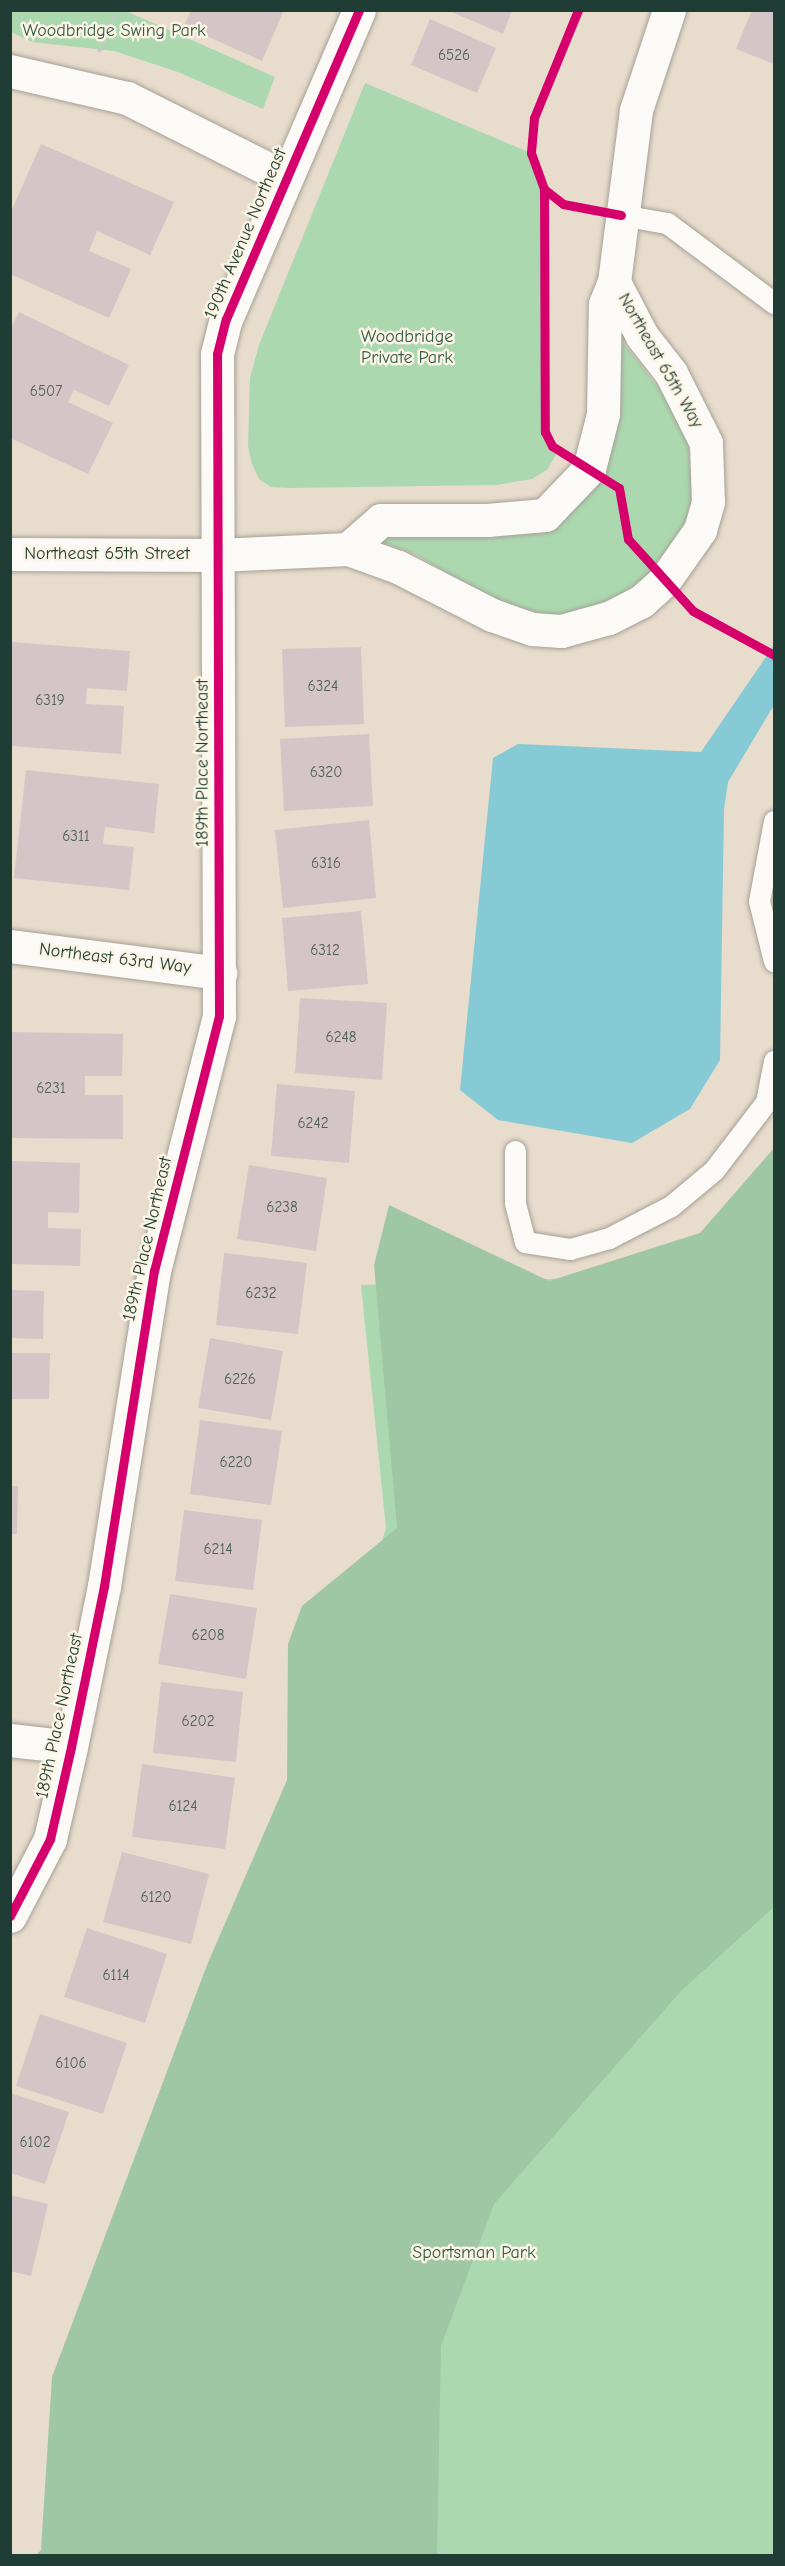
<!DOCTYPE html>
<style>
body{margin:0}
#map{position:relative;width:785px;height:2566px;overflow:hidden;background:#e8dccc;font-family:"Comic Neue",sans-serif}
div>[style]{position:absolute}
[style*='--x']{left:calc(var(--x)*1px);top:calc(var(--y)*1px);width:calc(var(--w)*1px);rotate:calc(var(--a)*1deg)}
.green>*{inset:0;background:#acd8b0}
.forest>*{inset:0;background:#9fc7a3}
.water>*{inset:0;background:#85cad4}
.building>*{inset:0;background:#d5c5c6}
.path>*{height:4px;margin-top:-2px;transform-origin:0;background:repeating-linear-gradient(90deg,#c9c9c4 0 4.5px,transparent 0 9px)}
.roads{filter:drop-shadow(0 0 2px #a4a196) drop-shadow(0 0 2px #a4a196)}
.service>*{height:21px;margin:-10.5px;padding:0 10.5px;transform-origin:10.5px;border-radius:10.5px;background:#fcfaf7}
.minor>*{height:33px;margin:-16.5px;padding:0 16.5px;transform-origin:16.5px;border-radius:16.5px;background:#fcfaf7}
.tertiary>*{height:33px;margin:-16.5px;padding:0 16.5px;transform-origin:16.5px;border-radius:16.5px;background:#fcfaf7}
.cycleway>*{height:9px;margin:-4.5px;padding:0 4.5px;transform-origin:4.5px;border-radius:4.5px;background:#d6006c}
span{translate:-50% -50%;white-space:nowrap;text-align:center;line-height:1.15;-webkit-text-stroke:5px #fcf5e5;paint-order:stroke}
.number-label{font-size:15px;color:#4c5f58}
.number-label span{-webkit-text-stroke-width:0}
.park-label{font-size:18px;color:#315b48}
.street-label{font-size:18px;color:#1f3d34}
.frame{position:absolute;inset:0;border:12px solid #1f3d34;pointer-events:none}
</style>
<div id="map">
<div class="green">
<div style="clip-path:polygon(11px 10px,126px 11px,275px 77px,263px 109px,178px 72px,114px 51px,32px 42px,11px 32px)"></div>
<div style="clip-path:polygon(365px 83px,531px 153px,544px 189px,545px 432px,557px 453px,547px 470px,532px 479px,497px 485px,289px 488px,271px 487px,259px 479px,252px 464px,248px 446px,250px 378px,259px 345px)"></div>
<div style="clip-path:polygon(618px 336px,674px 408px,688px 441px,692px 475px,692px 502px,682px 533px,664px 560px,619px 599px,589px 612px,550px 616px,515px 607px,479px 592px,415px 554px,366px 537px,530px 529px,600px 477px,609px 459px,614px 430px)"></div>
<div style="clip-path:polygon(774px 1272px,774px 2555px,65px 2556px,386px 1528px,361px 1285px)"></div>
</div>
<div class="forest">
<div style="clip-path:polygon(774px 1148px,774px 1907px,682px 1990px,494px 2204px,441px 2346px,437px 2555px,36px 2555px,41px 2550px,52px 2377px,207px 1965px,287px 1780px,288px 1644px,302px 1606px,397px 1528px,374px 1265px,389px 1205px,549px 1281px,700px 1233px)"></div>
</div>
<div class="water">
<div style="clip-path:polygon(774px 645px,774px 705px,728px 782px,724px 809px,720px 1060px,690px 1109px,632px 1143px,498px 1120px,460px 1090px,493px 758px,518px 744px,701px 752px)"></div>
</div>
<div class="building">
<div style="clip-path:polygon(191px 10px,284px 10px,262px 61px,184px 26px)"></div>
<div style="clip-path:polygon(447px 10px,512px 10px,503px 34px)"></div>
<div style="clip-path:polygon(752px 10px,774px 10px,774px 64px,736px 49px)"></div>
<div style="clip-path:polygon(430px 19px,496px 48px,477px 93px,411px 65px)"></div>
<div style="clip-path:polygon(41px 144px,174px 202px,150px 255px,97px 231px,89px 251px,131px 269px,109px 318px,10px 274px,10px 214px)"></div>
<div style="clip-path:polygon(19px 312px,129px 365px,109px 406px,74px 390px,68px 402px,113px 423px,88px 474px,10px 438px,10px 330px)"></div>
<div style="clip-path:polygon(10px 642px,130px 651px,127px 691px,87px 688px,86px 704px,124px 706px,121px 754px,10px 746px)"></div>
<div style="clip-path:polygon(361px 647px,364px 724px,285px 727px,282px 649px)"></div>
<div style="clip-path:polygon(369px 734px,373px 806px,284px 811px,280px 739px)"></div>
<div style="clip-path:polygon(26px 770px,159px 784px,154px 833px,105px 827px,103px 844px,134px 847px,129px 890px,14px 878px)"></div>
<div style="clip-path:polygon(369px 820px,376px 898px,283px 908px,275px 830px)"></div>
<div style="clip-path:polygon(361px 911px,368px 984px,288px 991px,282px 918px)"></div>
<div style="clip-path:polygon(300px 998px,387px 1003px,382px 1080px,295px 1073px)"></div>
<div style="clip-path:polygon(10px 1032px,123px 1034px,122px 1076px,85px 1076px,85px 1095px,123px 1095px,123px 1139px,10px 1138px)"></div>
<div style="clip-path:polygon(277px 1084px,355px 1091px,349px 1163px,271px 1156px)"></div>
<div style="clip-path:polygon(10px 1161px,80px 1163px,79px 1213px,48px 1212px,48px 1228px,81px 1229px,80px 1266px,10px 1264px)"></div>
<div style="clip-path:polygon(249px 1165px,327px 1178px,316px 1251px,237px 1239px)"></div>
<div style="clip-path:polygon(224px 1253px,307px 1263px,298px 1334px,216px 1325px)"></div>
<div style="clip-path:polygon(10px 1290px,44px 1291px,43px 1339px,10px 1338px)"></div>
<div style="clip-path:polygon(210px 1338px,283px 1351px,271px 1420px,198px 1408px)"></div>
<div style="clip-path:polygon(10px 1353px,50px 1353px,49px 1399px,10px 1399px)"></div>
<div style="clip-path:polygon(200px 1420px,282px 1431px,271px 1505px,190px 1494px)"></div>
<div style="clip-path:polygon(10px 1486px,18px 1486px,17px 1534px,10px 1534px)"></div>
<div style="clip-path:polygon(184px 1510px,262px 1520px,253px 1590px,175px 1581px)"></div>
<div style="clip-path:polygon(170px 1594px,257px 1608px,246px 1679px,158px 1664px)"></div>
<div style="clip-path:polygon(161px 1682px,243px 1692px,236px 1762px,153px 1753px)"></div>
<div style="clip-path:polygon(142px 1764px,235px 1778px,225px 1849px,132px 1837px)"></div>
<div style="clip-path:polygon(122px 1852px,209px 1874px,191px 1944px,103px 1922px)"></div>
<div style="clip-path:polygon(87px 1928px,167px 1954px,145px 2023px,64px 1997px)"></div>
<div style="clip-path:polygon(40px 2014px,127px 2043px,103px 2114px,16px 2086px)"></div>
<div style="clip-path:polygon(10px 2093px,69px 2112px,45px 2184px,10px 2173px)"></div>
<div style="clip-path:polygon(10px 2195px,48px 2204px,31px 2276px,10px 2271px)"></div>
</div>
<div class="path">
<div style="--x:99;--y:52;--w:45;--a:-68"></div>
</div>
<div class="roads">
<div class="service">
<div style="--x:621;--y:215;--w:47;--a:9.9"></div>
<div style="--x:667;--y:223;--w:134;--a:36.8"></div>
<div style="--x:774;--y:821;--w:81;--a:100.6"></div>
<div style="--x:759;--y:901;--w:62;--a:76"></div>
<div style="--x:515;--y:1151;--w:52;--a:90"></div>
<div style="--x:515;--y:1203;--w:40;--a:75.6"></div>
<div style="--x:525;--y:1242;--w:46;--a:8.8"></div>
<div style="--x:570;--y:1249;--w:41;--a:-15.8"></div>
<div style="--x:609;--y:1238;--w:70;--a:-27.3"></div>
<div style="--x:671;--y:1206;--w:56;--a:-39.9"></div>
<div style="--x:714;--y:1170;--w:86;--a:-52.6"></div>
<div style="--x:766;--y:1102;--w:42;--a:-79"></div>
</div>
<div class="minor">
<div style="--x:10;--y:71;--w:120;--a:13"></div>
<div style="--x:127;--y:98;--w:178;--a:26.7"></div>
<div style="--x:614;--y:282;--w:61;--a:62.6"></div>
<div style="--x:642;--y:336;--w:47;--a:51.9"></div>
<div style="--x:671;--y:373;--w:78;--a:63.4"></div>
<div style="--x:706;--y:443;--w:59;--a:88.1"></div>
<div style="--x:708;--y:502;--w:29;--a:106"></div>
<div style="--x:700;--y:530;--w:62;--a:125.2"></div>
<div style="--x:664;--y:581;--w:30;--a:138"></div>
<div style="--x:642;--y:601;--w:38;--a:153"></div>
<div style="--x:608;--y:618;--w:49;--a:164.5"></div>
<div style="--x:561;--y:631;--w:29;--a:-176"></div>
<div style="--x:532;--y:629;--w:42;--a:-160.7"></div>
<div style="--x:492;--y:615;--w:106;--a:-152.9"></div>
<div style="--x:398;--y:567;--w:53;--a:-160.2"></div>
<div style="--x:348;--y:549;--w:44;--a:-41.3"></div>
<div style="--x:381;--y:520;--w:106;--a:0"></div>
<div style="--x:487;--y:520;--w:58;--a:-4.9"></div>
<div style="--x:545;--y:515;--w:64;--a:-46.3"></div>
<div style="--x:589;--y:469;--w:57;--a:-75.7"></div>
<div style="--x:603;--y:414;--w:110;--a:-89"></div>
<div style="--x:605;--y:304;--w:24;--a:-68"></div>
<div style="--x:614;--y:282;--w:173;--a:-82.7"></div>
<div style="--x:636;--y:110;--w:105;--a:-71.7"></div>
<div style="--x:10;--y:946;--w:212;--a:7.3"></div>
<div style="--x:10;--y:1740;--w:61;--a:6.5"></div>
<div style="--x:10;--y:1916;--w:87;--a:-62.5"></div>
<div style="--x:50;--y:1839;--w:94;--a:-77.1"></div>
<div style="--x:71;--y:1747;--w:164;--a:-78.4"></div>
<div style="--x:104;--y:1586;--w:319;--a:-81"></div>
<div style="--x:154;--y:1271;--w:263;--a:-75.7"></div>
<div style="--x:219;--y:1016;--w:662;--a:-90.17"></div>
<div style="--x:217;--y:354;--w:36;--a:-76"></div>
<div style="--x:226;--y:319;--w:336;--a:-66.7"></div>
</div>
<div class="tertiary">
<div style="--x:10;--y:554;--w:208;--a:0.3"></div>
<div style="--x:218;--y:555;--w:130;--a:-2.6"></div>
</div>
</div>
<div class="cycleway">
<div style="--x:578;--y:10;--w:117;--a:112.2"></div>
<div style="--x:534;--y:118;--w:35;--a:95"></div>
<div style="--x:531;--y:153;--w:38;--a:70"></div>
<div style="--x:544;--y:189;--w:24;--a:38"></div>
<div style="--x:563;--y:204;--w:59;--a:10.7"></div>
<div style="--x:544;--y:189;--w:243;--a:89.8"></div>
<div style="--x:545;--y:432;--w:16;--a:63"></div>
<div style="--x:552;--y:446;--w:79;--a:32.1"></div>
<div style="--x:619;--y:488;--w:52;--a:80"></div>
<div style="--x:628;--y:539;--w:97;--a:47.9"></div>
<div style="--x:693;--y:611;--w:92;--a:28.5"></div>
<div style="--x:10;--y:1916;--w:87;--a:-62.5"></div>
<div style="--x:50;--y:1839;--w:94;--a:-77.1"></div>
<div style="--x:71;--y:1747;--w:164;--a:-78.4"></div>
<div style="--x:104;--y:1586;--w:319;--a:-81"></div>
<div style="--x:154;--y:1271;--w:263;--a:-75.7"></div>
<div style="--x:219;--y:1016;--w:662;--a:-90.17"></div>
<div style="--x:217;--y:354;--w:36;--a:-76"></div>
<div style="--x:226;--y:319;--w:336;--a:-66.7"></div>
</div>
<div class="number-label">
<span style="left:454px;top:56px">6526</span>
<span style="left:46px;top:392px">6507</span>
<span style="left:323px;top:687px">6324</span>
<span style="left:50px;top:701px">6319</span>
<span style="left:326px;top:773px">6320</span>
<span style="left:76px;top:837px">6311</span>
<span style="left:326px;top:864px">6316</span>
<span style="left:325px;top:951px">6312</span>
<span style="left:341px;top:1038px">6248</span>
<span style="left:51px;top:1089px">6231</span>
<span style="left:313px;top:1124px">6242</span>
<span style="left:282px;top:1208px">6238</span>
<span style="left:261px;top:1294px">6232</span>
<span style="left:240px;top:1380px">6226</span>
<span style="left:236px;top:1463px">6220</span>
<span style="left:218px;top:1550px">6214</span>
<span style="left:208px;top:1636px">6208</span>
<span style="left:198px;top:1722px">6202</span>
<span style="left:183px;top:1807px">6124</span>
<span style="left:156px;top:1898px">6120</span>
<span style="left:116px;top:1976px">6114</span>
<span style="left:71px;top:2064px">6106</span>
<span style="left:35px;top:2143px">6102</span>
</div>
<div class="park-label">
<span style="left:114px;top:31px">Woodbridge Swing Park</span>
<span style="left:407px;top:348px">Woodbridge<br>Private Park</span>
<span style="left:474px;top:2253px">Sportsman Park</span>
</div>
<div class="street-label">
<span style="left:246px;top:234px;rotate:-67deg">190th Avenue Northeast</span>
<span style="left:660px;top:361px;rotate:60deg">Northeast 65th Way</span>
<span style="left:107px;top:554px">Northeast 65th Street</span>
<span style="left:203px;top:763px;rotate:-90deg">189th Place Northeast</span>
<span style="left:115px;top:959px;rotate:7deg">Northeast 63rd Way</span>
<span style="left:148px;top:1239px;rotate:-77deg">189th Place Northeast</span>
<span style="left:60px;top:1716px;rotate:-78deg">189th Place Northeast</span>
</div>
<div class="frame"></div>
</div>
